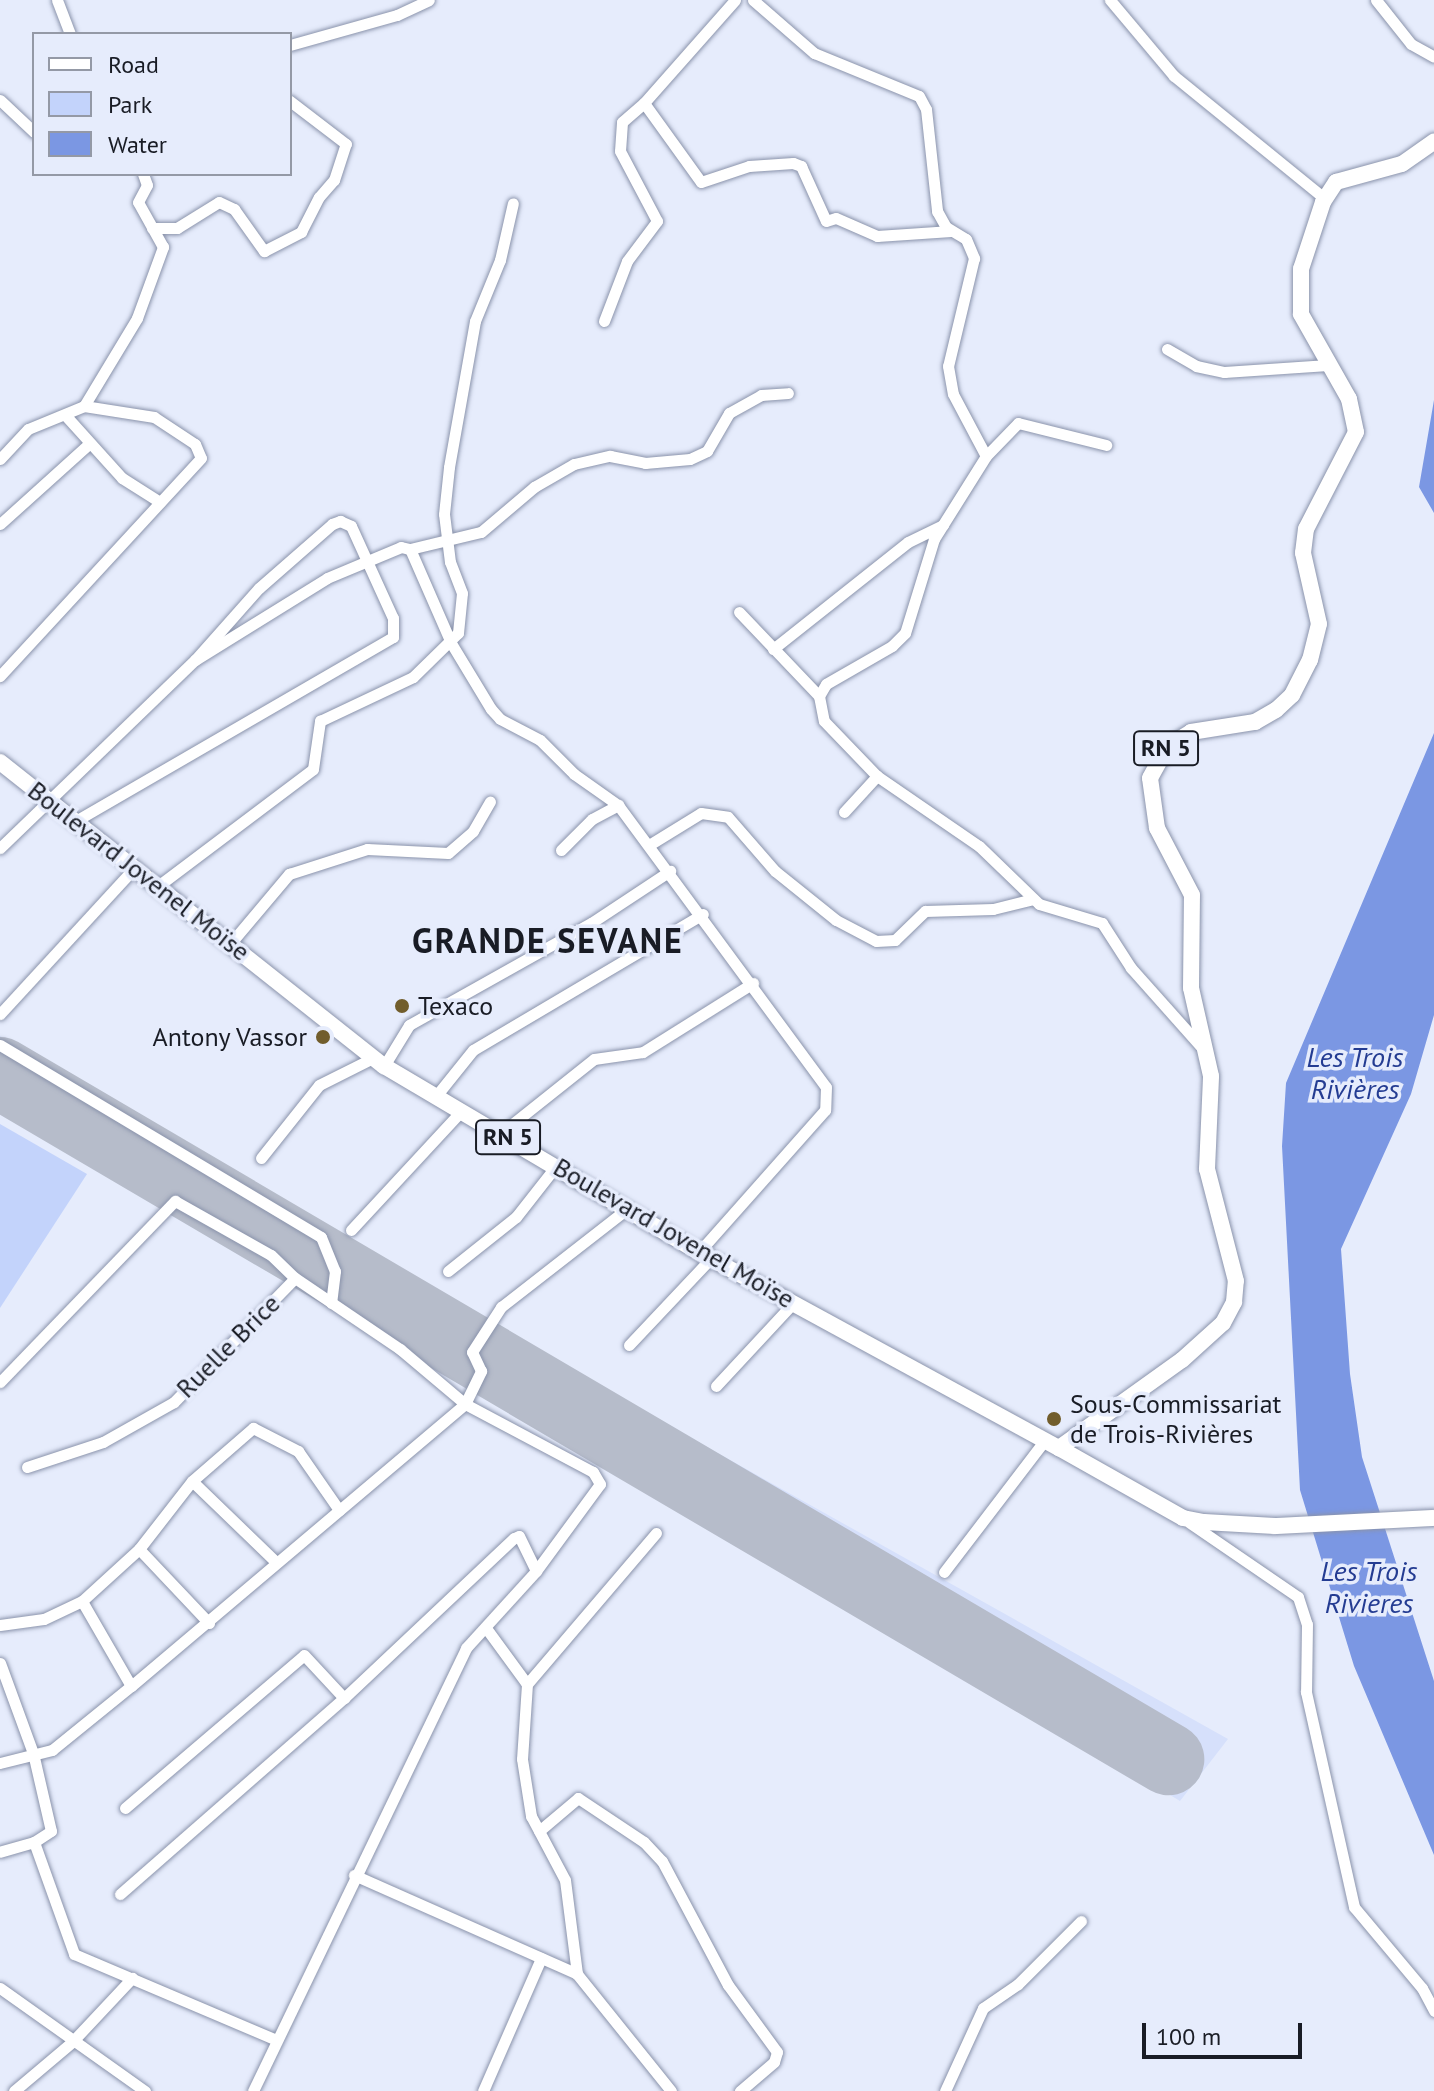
<!DOCTYPE html>
<meta charset="utf-8">
<style>
body{margin:0}
#map{position:relative;width:1434px;height:2091px;overflow:hidden;background:#e6ecfc;font-family:"PT Sans",sans-serif}
div>[style]{position:absolute}
[style*='--x']{left:calc(var(--x)*1px);top:calc(var(--y)*1px);width:calc(var(--w)*1px);rotate:calc(var(--a)*1deg)}
.built>*{inset:0;background:#d6e0fb}
.green>*{inset:0;background:#c3d3fb}
.water>*{inset:0;background:#7b97e3}
.runway>*{height:72px;margin:-36px;padding:0 36px;transform-origin:36px;border-radius:36px;background:#b6bcca}
.roads{filter:drop-shadow(0 0 2px #8a93ab) drop-shadow(0 0 2px #8a93ab)}
.minor>*{height:11px;margin:-5.5px;padding:0 5.5px;transform-origin:5.5px;border-radius:5.5px;background:#fff}
.secondary>*{height:16px;margin:-8px;padding:0 8px;transform-origin:8px;border-radius:8px;background:#fff}
.primary>*{height:16px;margin:-8px;padding:0 8px;transform-origin:8px;border-radius:8px;background:#fff}
.dots>*{width:22px;height:22px;translate:-50% -50%;box-sizing:border-box;border:4px solid #e6ecfc;border-radius:50%}
span{translate:-50% -50%;white-space:nowrap;text-align:center;line-height:1.15;-webkit-text-stroke:7px #e6ecfc;paint-order:stroke}
.shield-label span{padding:2px 6px;background:#e6ecfc;border:2px solid;border-radius:6px;-webkit-text-stroke-width:0}
.shield-label{font-size:24px;color:#191c25;font-weight:700}
.street-label{font-size:26px;color:#191c25}
.poi-label{font-size:26px;color:#191c25}
.left{translate:0 -50%;text-align:left}
.right{translate:-100% -50%;text-align:right}
.water-label{font-size:28px;color:#243c92;font-style:italic}
.district-label{font-size:34px;color:#191c25;font-weight:700;letter-spacing:2px}
.legend{position:absolute;left:32px;top:32px;width:260px;height:144px;box-sizing:border-box;background:#e6ecfc;border:2px solid #9499a6;margin:0;padding:10px 14px;list-style:none;font-size:24px;color:#191c25}
.legend li{display:flex;align-items:center;gap:16px;height:40px}
.legend b{width:40px;border:2px solid #9499a6}
.scale{position:absolute;left:1142px;top:2023px;width:160px;height:36px;box-sizing:border-box;border:4px solid #191c25;border-top:0;padding-left:10px;font-size:24px;line-height:28px;white-space:nowrap;color:#191c25;-webkit-text-stroke:6px #e6ecfc;paint-order:stroke}
</style>
<div id="map">
<div class="built">
<div style="clip-path:polygon(0 1036px,423px 1288px,1228px 1739px,1180px 1801px,437px 1353px,0 1104px)"></div>
</div>
<div class="green">
<div style="clip-path:polygon(0 1124px,87px 1174px,0 1308px)"></div>
</div>
<div class="water">
<div style="clip-path:polygon(1434px 400px,1434px 617px,1434px 513px,1419px 487px)"></div>
<div style="clip-path:polygon(1434px 733px,1434px 1015px,1411px 1094px,1341px 1249px,1350px 1374px,1362px 1457px,1434px 1681px,1434px 1855px,1354px 1666px,1300px 1490px,1282px 1146px,1286px 1083px)"></div>
</div>
<div class="runway">
<div style="--x:0;--y:1073;--w:1355;--a:30.43"></div>
</div>
<div class="roads">
<div class="minor">
<div style="--x:57;--y:0;--w:36;--a:69"></div>
<div style="--x:735;--y:0;--w:137;--a:131.5"></div>
<div style="--x:644;--y:103;--w:97;--a:54.2"></div>
<div style="--x:701;--y:182;--w:51;--a:-18.4"></div>
<div style="--x:749;--y:166;--w:44;--a:-3.9"></div>
<div style="--x:793;--y:163;--w:9;--a:21"></div>
<div style="--x:801;--y:166;--w:60;--a:65.6"></div>
<div style="--x:826;--y:221;--w:10;--a:-17"></div>
<div style="--x:836;--y:218;--w:45;--a:23.7"></div>
<div style="--x:877;--y:236;--w:74;--a:-3.9"></div>
<div style="--x:753;--y:0;--w:81;--a:41"></div>
<div style="--x:814;--y:53;--w:113;--a:22.3"></div>
<div style="--x:919;--y:96;--w:15;--a:62"></div>
<div style="--x:926;--y:109;--w:103;--a:83.8"></div>
<div style="--x:937;--y:211;--w:18;--a:61"></div>
<div style="--x:946;--y:227;--w:23;--a:31"></div>
<div style="--x:966;--y:239;--w:21;--a:67"></div>
<div style="--x:974;--y:258;--w:111;--a:103.5"></div>
<div style="--x:948;--y:366;--w:28;--a:80"></div>
<div style="--x:953;--y:394;--w:70;--a:62"></div>
<div style="--x:986;--y:456;--w:98;--a:122.1"></div>
<div style="--x:934;--y:539;--w:98;--a:107.1"></div>
<div style="--x:905;--y:633;--w:18;--a:135"></div>
<div style="--x:892;--y:646;--w:76;--a:150.1"></div>
<div style="--x:826;--y:684;--w:14;--a:120"></div>
<div style="--x:819;--y:696;--w:25;--a:79"></div>
<div style="--x:824;--y:721;--w:76;--a:46.1"></div>
<div style="--x:877;--y:776;--w:124;--a:34.5"></div>
<div style="--x:979;--y:846;--w:83;--a:44"></div>
<div style="--x:1039;--y:904;--w:66;--a:16.8"></div>
<div style="--x:1102;--y:923;--w:54;--a:57.2"></div>
<div style="--x:1131;--y:968;--w:110;--a:48.3"></div>
<div style="--x:1110;--y:0;--w:99;--a:49.9"></div>
<div style="--x:1174;--y:76;--w:193;--a:39.1"></div>
<div style="--x:1376;--y:0;--w:56;--a:51.5"></div>
<div style="--x:1411;--y:44;--w:26;--a:29"></div>
<div style="--x:290;--y:45;--w:111;--a:-15.7"></div>
<div style="--x:397;--y:15;--w:35;--a:-25"></div>
<div style="--x:0;--y:100;--w:47;--a:43.3"></div>
<div style="--x:152;--y:228;--w:25;--a:0"></div>
<div style="--x:177;--y:228;--w:49;--a:-31.8"></div>
<div style="--x:219;--y:202;--w:17;--a:25"></div>
<div style="--x:234;--y:209;--w:52;--a:54.5"></div>
<div style="--x:264;--y:251;--w:42;--a:-27.2"></div>
<div style="--x:301;--y:232;--w:39;--a:-63"></div>
<div style="--x:319;--y:197;--w:23;--a:-49"></div>
<div style="--x:334;--y:180;--w:38;--a:-72"></div>
<div style="--x:346;--y:144;--w:71;--a:-142.5"></div>
<div style="--x:604;--y:321;--w:64;--a:-69"></div>
<div style="--x:627;--y:261;--w:50;--a:-53.1"></div>
<div style="--x:657;--y:221;--w:79;--a:-117.9"></div>
<div style="--x:620;--y:151;--w:29;--a:-86"></div>
<div style="--x:622;--y:122;--w:29;--a:-41"></div>
<div style="--x:1167;--y:349;--w:34;--a:30"></div>
<div style="--x:1196;--y:366;--w:29;--a:12"></div>
<div style="--x:1224;--y:372;--w:104;--a:-3.9"></div>
<div style="--x:84;--y:406;--w:103;--a:-58.9"></div>
<div style="--x:137;--y:318;--w:76;--a:-69.9"></div>
<div style="--x:163;--y:247;--w:51;--a:-119.1"></div>
<div style="--x:138;--y:202;--w:19;--a:-62"></div>
<div style="--x:147;--y:185;--w:12;--a:-110"></div>
<div style="--x:66;--y:416;--w:84;--a:47.9"></div>
<div style="--x:122;--y:478;--w:45;--a:32.3"></div>
<div style="--x:986;--y:456;--w:46;--a:-45.9"></div>
<div style="--x:1018;--y:423;--w:91;--a:14"></div>
<div style="--x:0;--y:459;--w:41;--a:-47"></div>
<div style="--x:28;--y:429;--w:61;--a:-22.3"></div>
<div style="--x:84;--y:406;--w:71;--a:8.9"></div>
<div style="--x:154;--y:417;--w:49;--a:33.4"></div>
<div style="--x:195;--y:444;--w:15;--a:67"></div>
<div style="--x:201;--y:458;--w:297;--a:132.7"></div>
<div style="--x:0;--y:524;--w:120;--a:-42"></div>
<div style="--x:410;--y:549;--w:73;--a:-13.5"></div>
<div style="--x:481;--y:532;--w:70;--a:-40.3"></div>
<div style="--x:534;--y:487;--w:46;--a:-29.9"></div>
<div style="--x:574;--y:464;--w:37;--a:-13"></div>
<div style="--x:610;--y:456;--w:36;--a:11"></div>
<div style="--x:645;--y:463;--w:45;--a:-5.1"></div>
<div style="--x:690;--y:459;--w:19;--a:-25"></div>
<div style="--x:707;--y:451;--w:44;--a:-59.9"></div>
<div style="--x:729;--y:413;--w:37;--a:-29"></div>
<div style="--x:761;--y:395;--w:27;--a:-4"></div>
<div style="--x:739;--y:612;--w:116;--a:46.4"></div>
<div style="--x:773;--y:649;--w:172;--a:-38.4"></div>
<div style="--x:908;--y:542;--w:39;--a:-26"></div>
<div style="--x:195;--y:660;--w:155;--a:-31.8"></div>
<div style="--x:327;--y:578;--w:80;--a:-22.7"></div>
<div style="--x:401;--y:547;--w:9;--a:13"></div>
<div style="--x:410;--y:549;--w:103;--a:66.4"></div>
<div style="--x:451;--y:643;--w:77;--a:58.8"></div>
<div style="--x:491;--y:709;--w:13;--a:48"></div>
<div style="--x:500;--y:719;--w:45;--a:27.7"></div>
<div style="--x:540;--y:740;--w:48;--a:45"></div>
<div style="--x:574;--y:774;--w:54;--a:35.2"></div>
<div style="--x:618;--y:805;--w:350;--a:53.6"></div>
<div style="--x:826;--y:1087;--w:23;--a:92"></div>
<div style="--x:825;--y:1110;--w:190;--a:131.6"></div>
<div style="--x:844;--y:812;--w:49;--a:-47.5"></div>
<div style="--x:649;--y:845;--w:61;--a:-31.6"></div>
<div style="--x:701;--y:813;--w:27;--a:8"></div>
<div style="--x:728;--y:817;--w:72;--a:49"></div>
<div style="--x:775;--y:871;--w:78;--a:38.8"></div>
<div style="--x:836;--y:920;--w:45;--a:27.7"></div>
<div style="--x:876;--y:941;--w:19;--a:-3"></div>
<div style="--x:895;--y:940;--w:42;--a:-44"></div>
<div style="--x:925;--y:911;--w:68;--a:-1.7"></div>
<div style="--x:993;--y:909;--w:41;--a:-14"></div>
<div style="--x:0;--y:848;--w:271;--a:-44"></div>
<div style="--x:195;--y:660;--w:96;--a:-48.4"></div>
<div style="--x:259;--y:588;--w:97;--a:-41.2"></div>
<div style="--x:332;--y:524;--w:9;--a:-21"></div>
<div style="--x:340;--y:521;--w:12;--a:24"></div>
<div style="--x:351;--y:526;--w:101;--a:65.5"></div>
<div style="--x:393;--y:618;--w:19;--a:90"></div>
<div style="--x:393;--y:637;--w:367;--a:149.9"></div>
<div style="--x:561;--y:850;--w:44;--a:-45"></div>
<div style="--x:592;--y:819;--w:30;--a:-28"></div>
<div style="--x:158;--y:886;--w:194;--a:-37"></div>
<div style="--x:313;--y:769;--w:49;--a:-81.7"></div>
<div style="--x:320;--y:721;--w:103;--a:-25.3"></div>
<div style="--x:413;--y:677;--w:63;--a:-44.4"></div>
<div style="--x:458;--y:633;--w:40;--a:-84.3"></div>
<div style="--x:462;--y:593;--w:33;--a:-111"></div>
<div style="--x:450;--y:562;--w:48;--a:-97.1"></div>
<div style="--x:444;--y:514;--w:47;--a:-83.9"></div>
<div style="--x:449;--y:467;--w:148;--a:-79.9"></div>
<div style="--x:475;--y:321;--w:66;--a:-67.7"></div>
<div style="--x:500;--y:260;--w:58;--a:-77.2"></div>
<div style="--x:230;--y:944;--w:92;--a:-49.9"></div>
<div style="--x:289;--y:874;--w:82;--a:-17.8"></div>
<div style="--x:367;--y:849;--w:81;--a:2.8"></div>
<div style="--x:448;--y:853;--w:33;--a:-41"></div>
<div style="--x:473;--y:831;--w:34;--a:-60"></div>
<div style="--x:0;--y:1014;--w:200;--a:-47.4"></div>
<div style="--x:0;--y:1045;--w:374;--a:30.9"></div>
<div style="--x:321;--y:1237;--w:37;--a:68"></div>
<div style="--x:335;--y:1271;--w:32;--a:97"></div>
<div style="--x:384;--y:1066;--w:48;--a:-58.6"></div>
<div style="--x:409;--y:1025;--w:209;--a:-29.3"></div>
<div style="--x:591;--y:923;--w:95;--a:-33.4"></div>
<div style="--x:436;--y:1096;--w:59;--a:-51.2"></div>
<div style="--x:473;--y:1050;--w:267;--a:-30.6"></div>
<div style="--x:501;--y:1133;--w:119;--a:-38.5"></div>
<div style="--x:594;--y:1059;--w:49;--a:-8.1"></div>
<div style="--x:643;--y:1052;--w:130;--a:-32.1"></div>
<div style="--x:261;--y:1158;--w:93;--a:-51.5"></div>
<div style="--x:319;--y:1085;--w:60;--a:-26.6"></div>
<div style="--x:351;--y:1230;--w:163;--a:-47.2"></div>
<div style="--x:448;--y:1271;--w:87;--a:-38.5"></div>
<div style="--x:516;--y:1217;--w:65;--a:-51.9"></div>
<div style="--x:629;--y:1345;--w:120;--a:-46.7"></div>
<div style="--x:0;--y:1382;--w:252;--a:-46"></div>
<div style="--x:175;--y:1201;--w:110;--a:29.4"></div>
<div style="--x:271;--y:1255;--w:33;--a:44"></div>
<div style="--x:295;--y:1278;--w:127;--a:34.1"></div>
<div style="--x:400;--y:1349;--w:85;--a:40.2"></div>
<div style="--x:465;--y:1404;--w:437;--a:139.8"></div>
<div style="--x:131;--y:1686;--w:98;--a:-120"></div>
<div style="--x:716;--y:1386;--w:115;--a:-47.1"></div>
<div style="--x:27;--y:1467;--w:80;--a:-18.2"></div>
<div style="--x:103;--y:1442;--w:81;--a:-29.4"></div>
<div style="--x:174;--y:1402;--w:173;--a:-45.7"></div>
<div style="--x:192;--y:1481;--w:117;--a:44"></div>
<div style="--x:1190;--y:1523;--w:131;--a:34.4"></div>
<div style="--x:1298;--y:1597;--w:28;--a:72"></div>
<div style="--x:1307;--y:1624;--w:68;--a:90.8"></div>
<div style="--x:1306;--y:1692;--w:220;--a:77.4"></div>
<div style="--x:1354;--y:1907;--w:106;--a:50"></div>
<div style="--x:1422;--y:1988;--w:26;--a:62"></div>
<div style="--x:656;--y:1533;--w:199;--a:130.5"></div>
<div style="--x:527;--y:1684;--w:75;--a:93.8"></div>
<div style="--x:522;--y:1759;--w:58;--a:81"></div>
<div style="--x:531;--y:1816;--w:72;--a:62"></div>
<div style="--x:565;--y:1880;--w:95;--a:82.7"></div>
<div style="--x:577;--y:1974;--w:150;--a:51.2"></div>
<div style="--x:139;--y:1549;--w:102;--a:46.6"></div>
<div style="--x:944;--y:1572;--w:166;--a:-52.6"></div>
<div style="--x:0;--y:1625;--w:44;--a:-7.8"></div>
<div style="--x:44;--y:1619;--w:42;--a:-25.3"></div>
<div style="--x:82;--y:1601;--w:77;--a:-42.4"></div>
<div style="--x:139;--y:1549;--w:86;--a:-52.1"></div>
<div style="--x:192;--y:1481;--w:81;--a:-41"></div>
<div style="--x:253;--y:1428;--w:51;--a:27.1"></div>
<div style="--x:298;--y:1451;--w:72;--a:55.2"></div>
<div style="--x:486;--y:1628;--w:69;--a:53.8"></div>
<div style="--x:0;--y:1663;--w:96;--a:69.9"></div>
<div style="--x:33;--y:1753;--w:80;--a:77"></div>
<div style="--x:51;--y:1831;--w:20;--a:147"></div>
<div style="--x:34;--y:1842;--w:35;--a:164"></div>
<div style="--x:0;--y:1763;--w:54;--a:-14"></div>
<div style="--x:52;--y:1750;--w:102;--a:-39"></div>
<div style="--x:125;--y:1808;--w:235;--a:-40.5"></div>
<div style="--x:304;--y:1655;--w:59;--a:47.1"></div>
<div style="--x:539;--y:1831;--w:51;--a:-40.2"></div>
<div style="--x:578;--y:1798;--w:79;--a:33.7"></div>
<div style="--x:644;--y:1842;--w:26;--a:47"></div>
<div style="--x:662;--y:1861;--w:140;--a:62"></div>
<div style="--x:728;--y:1985;--w:83;--a:53.8"></div>
<div style="--x:777;--y:2052;--w:10;--a:107"></div>
<div style="--x:774;--y:2062;--w:45;--a:139.5"></div>
<div style="--x:34;--y:1842;--w:119;--a:70.3"></div>
<div style="--x:74;--y:1954;--w:220;--a:23"></div>
<div style="--x:354;--y:1875;--w:244;--a:23.9"></div>
<div style="--x:120;--y:1894;--w:298;--a:-41.2"></div>
<div style="--x:344;--y:1698;--w:233;--a:-43.3"></div>
<div style="--x:514;--y:1538;--w:5;--a:-22"></div>
<div style="--x:519;--y:1536;--w:39;--a:64"></div>
<div style="--x:0;--y:1988;--w:178;--a:35.4"></div>
<div style="--x:14;--y:2091;--w:76;--a:-40.2"></div>
<div style="--x:72;--y:2042;--w:88;--a:-46.8"></div>
<div style="--x:253;--y:2091;--w:492;--a:-64.3"></div>
<div style="--x:466;--y:1648;--w:104;--a:-47.7"></div>
<div style="--x:536;--y:1571;--w:108;--a:-53.7"></div>
<div style="--x:600;--y:1484;--w:14;--a:-120"></div>
<div style="--x:593;--y:1472;--w:145;--a:-152"></div>
<div style="--x:465;--y:1404;--w:37;--a:-64"></div>
<div style="--x:481;--y:1371;--w:21;--a:-115"></div>
<div style="--x:472;--y:1352;--w:54;--a:-57.2"></div>
<div style="--x:501;--y:1307;--w:160;--a:-37.9"></div>
<div style="--x:483;--y:2091;--w:145;--a:-66.4"></div>
<div style="--x:945;--y:2091;--w:91;--a:-65.4"></div>
<div style="--x:983;--y:2008;--w:42;--a:-34.4"></div>
<div style="--x:1018;--y:1984;--w:89;--a:-45"></div>
</div>
<div class="secondary">
<div style="--x:1059;--y:1448;--w:142;--a:29.4"></div>
<div style="--x:1183;--y:1518;--w:21;--a:11"></div>
<div style="--x:1204;--y:1522;--w:71;--a:3.2"></div>
<div style="--x:1275;--y:1526;--w:159;--a:-2.9"></div>
</div>
<div class="primary">
<div style="--x:0;--y:762;--w:490;--a:38.4"></div>
<div style="--x:384;--y:1066;--w:366;--a:30.6"></div>
<div style="--x:699;--y:1252;--w:410;--a:28.6"></div>
<div style="--x:1059;--y:1448;--w:151;--a:-35.6"></div>
<div style="--x:1182;--y:1360;--w:55;--a:-42.1"></div>
<div style="--x:1223;--y:1323;--w:24;--a:-62"></div>
<div style="--x:1234;--y:1302;--w:21;--a:-85"></div>
<div style="--x:1236;--y:1281;--w:116;--a:-104.5"></div>
<div style="--x:1207;--y:1169;--w:93;--a:-87.5"></div>
<div style="--x:1211;--y:1076;--w:90;--a:-102.8"></div>
<div style="--x:1191;--y:988;--w:93;--a:-89.4"></div>
<div style="--x:1192;--y:895;--w:76;--a:-117.6"></div>
<div style="--x:1157;--y:828;--w:50;--a:-98"></div>
<div style="--x:1150;--y:778;--w:35;--a:-61"></div>
<div style="--x:1167;--y:747;--w:28;--a:-32"></div>
<div style="--x:1191;--y:732;--w:65;--a:-8.9"></div>
<div style="--x:1255;--y:722;--w:24;--a:-30"></div>
<div style="--x:1276;--y:710;--w:22;--a:-43"></div>
<div style="--x:1292;--y:695;--w:39;--a:-63"></div>
<div style="--x:1310;--y:660;--w:37;--a:-76"></div>
<div style="--x:1319;--y:624;--w:73;--a:-102.7"></div>
<div style="--x:1303;--y:553;--w:24;--a:-83"></div>
<div style="--x:1306;--y:529;--w:109;--a:-62.7"></div>
<div style="--x:1356;--y:432;--w:34;--a:-102"></div>
<div style="--x:1349;--y:399;--w:98;--a:-119.5"></div>
<div style="--x:1301;--y:314;--w:45;--a:-90"></div>
<div style="--x:1301;--y:269;--w:71;--a:-71.8"></div>
<div style="--x:1323;--y:202;--w:24;--a:-57"></div>
<div style="--x:1336;--y:182;--w:68;--a:-15.3"></div>
<div style="--x:1402;--y:164;--w:39;--a:-35"></div>
</div>
</div>
<div class="dots">
<div style="left:402px;top:1006px;background:#715d2c"></div>
<div style="left:323px;top:1037px;background:#715d2c"></div>
<div style="left:1054px;top:1419px;background:#715d2c"></div>
</div>
<div class="shield-label">
<span style="left:1166px;top:748px">RN 5</span>
<span style="left:508px;top:1137px">RN 5</span>
</div>
<div class="street-label">
<span style="left:139px;top:871px;rotate:38deg">Boulevard Jovenel Moïse</span>
<span style="left:674px;top:1233px;rotate:30deg">Boulevard Jovenel Moïse</span>
<span style="left:228px;top:1346px;rotate:-45deg">Ruelle Brice</span>
</div>
<div class="poi-label">
<span class="left" style="left:418px;top:1006px">Texaco</span>
<span class="right" style="left:307px;top:1037px">Antony Vassor</span>
<span class="left" style="left:1070px;top:1419px">Sous-Commissariat<br>de Trois-Rivières</span>
</div>
<div class="water-label">
<span style="left:1355px;top:1073px">Les Trois<br>Rivières</span>
<span style="left:1369px;top:1587px">Les Trois<br>Rivieres</span>
</div>
<div class="district-label">
<span style="left:548px;top:941px">GRANDE SEVANE</span>
</div>
<ul class="legend">
<li><b style="height:10px;background:#fff"></b>Road</li>
<li><b style="height:22px;background:#c3d3fb"></b>Park</li>
<li><b style="height:22px;background:#7b97e3"></b>Water</li>
</ul>
<div class="scale">100 m</div>
</div>
